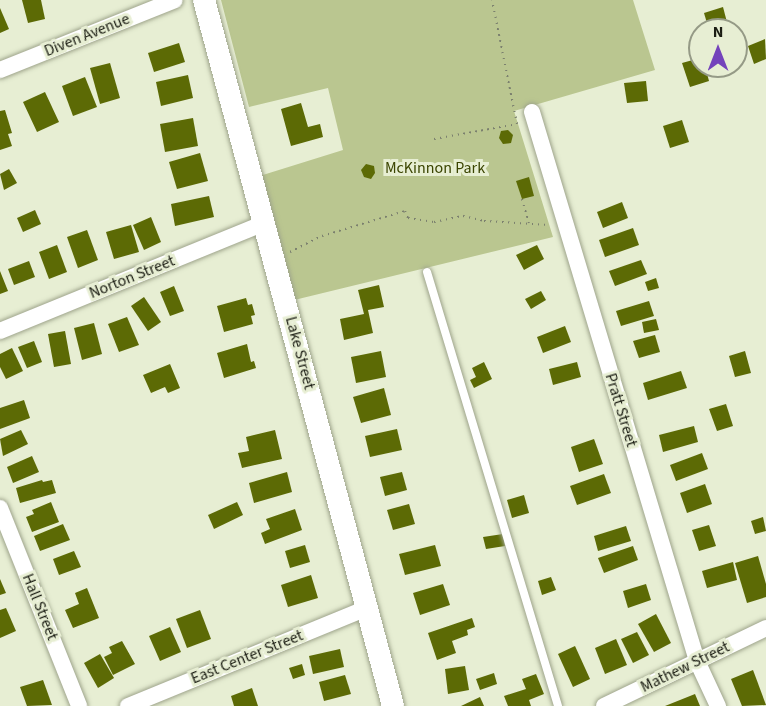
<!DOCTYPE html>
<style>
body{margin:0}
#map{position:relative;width:766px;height:706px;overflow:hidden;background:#e7eed3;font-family:"Source Sans 3",sans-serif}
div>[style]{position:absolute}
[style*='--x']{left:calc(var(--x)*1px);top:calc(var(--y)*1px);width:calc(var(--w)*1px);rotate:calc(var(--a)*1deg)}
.green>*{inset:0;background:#bac690}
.building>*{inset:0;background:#5c6a05}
.path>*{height:2px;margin-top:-1px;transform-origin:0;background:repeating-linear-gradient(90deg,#7b806e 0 1.5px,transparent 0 6px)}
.roads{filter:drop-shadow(0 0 2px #9ea48b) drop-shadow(0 0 2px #9ea48b)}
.lane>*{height:8px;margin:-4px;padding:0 4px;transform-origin:4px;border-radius:4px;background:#fff}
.street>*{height:16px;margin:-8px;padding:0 8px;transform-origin:8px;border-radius:8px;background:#fff}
.secondary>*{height:22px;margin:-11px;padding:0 11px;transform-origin:11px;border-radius:11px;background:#fff}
span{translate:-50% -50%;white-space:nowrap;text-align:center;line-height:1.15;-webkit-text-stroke:6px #e7eed3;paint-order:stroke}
.street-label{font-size:16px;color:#1b1d13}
.park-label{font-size:16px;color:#3a4400}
.north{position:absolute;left:688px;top:18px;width:60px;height:60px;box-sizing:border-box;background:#e7eed3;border:2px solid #959a86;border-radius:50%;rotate:0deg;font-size:16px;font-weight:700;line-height:24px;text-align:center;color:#1b1d13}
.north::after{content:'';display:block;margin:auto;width:21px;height:27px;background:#7443bb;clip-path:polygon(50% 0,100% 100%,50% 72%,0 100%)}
</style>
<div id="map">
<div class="green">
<div style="clip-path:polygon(221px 0,633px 0,655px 70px,514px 111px,553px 237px,286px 302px,253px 178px,343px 150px,328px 88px,249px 107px)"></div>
</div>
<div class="building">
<div style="clip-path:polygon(22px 0,41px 0,45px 19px,28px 23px)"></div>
<div style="clip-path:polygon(723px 7px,729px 30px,709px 30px,704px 13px)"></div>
<div style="clip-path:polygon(0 8px,9px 29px,0 33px)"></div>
<div style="clip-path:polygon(765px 39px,766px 59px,754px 64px,748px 46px)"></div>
<div style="clip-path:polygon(179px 43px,185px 62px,154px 72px,148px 53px)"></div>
<div style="clip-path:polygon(700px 58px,700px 66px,705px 66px,709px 81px,690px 87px,682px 63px)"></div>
<div style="clip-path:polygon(110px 63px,120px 98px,100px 104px,90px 68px)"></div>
<div style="clip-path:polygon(188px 75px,193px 98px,161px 106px,156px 82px)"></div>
<div style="clip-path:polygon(85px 77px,97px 107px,73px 116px,62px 86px)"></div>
<div style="clip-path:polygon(646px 81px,648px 101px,627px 103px,624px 83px)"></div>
<div style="clip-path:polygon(45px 92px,59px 122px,37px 132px,23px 102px)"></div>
<div style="clip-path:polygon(301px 103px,308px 127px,320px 124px,323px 137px,291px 146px,281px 109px)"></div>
<div style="clip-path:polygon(5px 110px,12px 133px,8px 134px,12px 146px,0 150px,0 111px)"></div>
<div style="clip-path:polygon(193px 118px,198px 146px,165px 152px,160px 124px)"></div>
<div style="clip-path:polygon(682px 120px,689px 142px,670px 148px,663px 126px)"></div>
<div style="clip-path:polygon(508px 130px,513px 135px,511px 143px,503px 144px,499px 138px,501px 131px)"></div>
<div style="clip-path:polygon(200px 153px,208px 181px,177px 189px,169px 162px)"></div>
<div style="clip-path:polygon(366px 164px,374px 166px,375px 173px,371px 179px,364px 177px,361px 170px)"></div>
<div style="clip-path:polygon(9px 169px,17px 183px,4px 190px,0 174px)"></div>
<div style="clip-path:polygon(529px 177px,534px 196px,522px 199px,516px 181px)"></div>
<div style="clip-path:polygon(209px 196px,214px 217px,175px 226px,171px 204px)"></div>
<div style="clip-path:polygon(622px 202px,628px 218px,603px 228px,597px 212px)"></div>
<div style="clip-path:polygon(35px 210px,41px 224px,23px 232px,17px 218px)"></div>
<div style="clip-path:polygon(151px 217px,161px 242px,144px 250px,133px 225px)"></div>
<div style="clip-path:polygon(131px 225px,139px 252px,114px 259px,106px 232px)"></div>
<div style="clip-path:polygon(633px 228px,639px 245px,605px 257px,599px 240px)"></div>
<div style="clip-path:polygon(87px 230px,98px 260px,78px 268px,67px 237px)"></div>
<div style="clip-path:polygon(57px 245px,67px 272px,49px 279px,39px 252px)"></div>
<div style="clip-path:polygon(537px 245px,544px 259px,524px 270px,516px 255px)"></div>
<div style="clip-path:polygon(641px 260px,647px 274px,615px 286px,609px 271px)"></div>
<div style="clip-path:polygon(29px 261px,35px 277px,14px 285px,8px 269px)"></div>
<div style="clip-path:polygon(0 271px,8px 291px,0 294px)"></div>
<div style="clip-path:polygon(656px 278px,659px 288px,648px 291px,645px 282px)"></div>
<div style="clip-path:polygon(379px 285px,384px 307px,368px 310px,373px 333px,344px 340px,340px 319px,364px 314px,358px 290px)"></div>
<div style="clip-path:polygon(174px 286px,184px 311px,170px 316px,160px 292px)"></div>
<div style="clip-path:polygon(541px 291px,546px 300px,531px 309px,525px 299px)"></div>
<div style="clip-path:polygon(144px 297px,161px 322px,148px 331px,131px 306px)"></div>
<div style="clip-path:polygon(246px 298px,248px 305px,252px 304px,255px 315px,251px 316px,253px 324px,224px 332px,217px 306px)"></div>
<div style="clip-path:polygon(649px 301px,654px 316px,621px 326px,616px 311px)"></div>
<div style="clip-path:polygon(127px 317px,139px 345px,119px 352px,108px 324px)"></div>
<div style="clip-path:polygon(656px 319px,659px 330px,644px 333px,642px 322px)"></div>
<div style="clip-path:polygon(94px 323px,102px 354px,82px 360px,74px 328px)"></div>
<div style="clip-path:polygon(565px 326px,571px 342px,543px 353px,537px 337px)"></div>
<div style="clip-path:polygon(65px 331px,71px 364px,54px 367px,48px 334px)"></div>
<div style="clip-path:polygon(655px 335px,660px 352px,639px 358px,633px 341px)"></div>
<div style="clip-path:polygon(34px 341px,42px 362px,27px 368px,18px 347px)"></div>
<div style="clip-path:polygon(247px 344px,251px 362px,254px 361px,256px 368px,224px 378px,217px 353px)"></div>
<div style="clip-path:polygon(12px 348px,23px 371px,6px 379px,0 367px,0 354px)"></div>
<div style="clip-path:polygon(381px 351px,386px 377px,356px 383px,351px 357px)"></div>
<div style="clip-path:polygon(745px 351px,751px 373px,735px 377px,729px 356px)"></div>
<div style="clip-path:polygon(484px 362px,492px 379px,474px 388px,470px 380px,476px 377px,472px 368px)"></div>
<div style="clip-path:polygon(577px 362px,581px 377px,553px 385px,549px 369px)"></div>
<div style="clip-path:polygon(170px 364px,180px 388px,168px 393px,165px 387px,151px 393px,143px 375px)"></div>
<div style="clip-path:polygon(681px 371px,687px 388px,648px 400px,643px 383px)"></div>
<div style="clip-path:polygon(384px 388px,391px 415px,361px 423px,353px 397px)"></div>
<div style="clip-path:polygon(24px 400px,30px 418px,0 429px,0 408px)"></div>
<div style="clip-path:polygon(726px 404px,733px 426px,717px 431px,709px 409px)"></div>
<div style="clip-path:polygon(694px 426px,698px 442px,663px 452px,659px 435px)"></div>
<div style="clip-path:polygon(397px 429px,402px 450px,370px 457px,365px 436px)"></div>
<div style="clip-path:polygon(21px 430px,28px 444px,3px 456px,0 439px)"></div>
<div style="clip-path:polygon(275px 430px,282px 459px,242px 468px,238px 453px,249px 451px,246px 437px)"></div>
<div style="clip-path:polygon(594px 439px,603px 464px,579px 472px,571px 447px)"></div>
<div style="clip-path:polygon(702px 453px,708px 469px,676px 481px,670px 465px)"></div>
<div style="clip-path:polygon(32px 456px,39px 472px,13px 483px,7px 467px)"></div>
<div style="clip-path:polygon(287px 472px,292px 492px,254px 503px,249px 483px)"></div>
<div style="clip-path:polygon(402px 472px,407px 490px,385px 496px,380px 477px)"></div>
<div style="clip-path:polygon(604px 474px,611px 493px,577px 505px,570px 486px)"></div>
<div style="clip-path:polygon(42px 480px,43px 482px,52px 480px,56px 493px,20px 503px,16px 488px)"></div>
<div style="clip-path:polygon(705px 484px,712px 504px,687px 513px,680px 493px)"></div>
<div style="clip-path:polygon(524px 495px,529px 513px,512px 518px,507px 500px)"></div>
<div style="clip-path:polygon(51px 502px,59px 522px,32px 532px,26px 517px,34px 514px,32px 510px)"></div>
<div style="clip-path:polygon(237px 502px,243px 515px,214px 529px,208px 515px)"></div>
<div style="clip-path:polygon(409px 504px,415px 524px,393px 530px,387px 510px)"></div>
<div style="clip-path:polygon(295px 509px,302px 530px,265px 544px,261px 533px,270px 529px,266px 519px)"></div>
<div style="clip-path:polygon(763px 517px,766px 531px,755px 534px,751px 521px)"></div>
<div style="clip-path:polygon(63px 524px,70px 540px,40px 551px,34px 536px)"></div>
<div style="clip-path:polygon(709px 525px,716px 546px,699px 551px,692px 530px)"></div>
<div style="clip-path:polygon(626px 526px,631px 541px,598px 551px,594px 536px)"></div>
<div style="clip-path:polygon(503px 534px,505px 546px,486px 549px,483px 537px)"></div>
<div style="clip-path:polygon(305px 545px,310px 562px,290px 568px,285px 551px)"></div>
<div style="clip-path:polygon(435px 545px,441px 566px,405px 575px,399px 554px)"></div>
<div style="clip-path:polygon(633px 546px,638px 560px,604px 573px,598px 558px)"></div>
<div style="clip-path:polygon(74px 551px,81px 567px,59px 575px,53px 559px)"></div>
<div style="clip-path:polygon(758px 556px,766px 584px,766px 597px,747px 603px,735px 563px)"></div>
<div style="clip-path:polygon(733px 562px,737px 580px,707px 588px,702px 571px)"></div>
<div style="clip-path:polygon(311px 575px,318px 598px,288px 607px,281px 585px)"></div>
<div style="clip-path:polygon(551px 577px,556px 590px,542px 595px,538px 581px)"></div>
<div style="clip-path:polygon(0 579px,6px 593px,0 595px)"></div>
<div style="clip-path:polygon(443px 584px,450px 605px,420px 615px,413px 593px)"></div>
<div style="clip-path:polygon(646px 584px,651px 600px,628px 608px,623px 591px)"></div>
<div style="clip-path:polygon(87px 588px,99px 618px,73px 628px,65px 610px,79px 604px,75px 593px)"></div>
<div style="clip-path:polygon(6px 608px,16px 631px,0 638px,0 610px)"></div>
<div style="clip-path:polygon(200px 610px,211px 639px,187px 648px,176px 619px)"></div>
<div style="clip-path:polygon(656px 614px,671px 643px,654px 652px,638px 624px)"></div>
<div style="clip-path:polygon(472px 618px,475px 627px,467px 630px,468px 635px,452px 641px,456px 653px,437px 660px,428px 633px)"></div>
<div style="clip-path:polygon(170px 627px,181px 652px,160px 661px,149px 636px)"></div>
<div style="clip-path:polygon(637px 632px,649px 655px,633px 663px,621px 639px)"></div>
<div style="clip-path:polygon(616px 639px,627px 665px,605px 674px,595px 648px)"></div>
<div style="clip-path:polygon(122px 641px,135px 664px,113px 675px,104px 657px,112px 653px,109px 647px)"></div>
<div style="clip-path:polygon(575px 646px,590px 679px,573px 687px,558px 654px)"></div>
<div style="clip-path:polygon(340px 649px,344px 667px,313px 674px,309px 656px)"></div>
<div style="clip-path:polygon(100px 654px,114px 678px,98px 688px,84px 663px)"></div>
<div style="clip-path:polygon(302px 664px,305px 675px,293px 679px,289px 668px)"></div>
<div style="clip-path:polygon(465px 666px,469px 690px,448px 694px,445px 669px)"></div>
<div style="clip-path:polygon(753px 670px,766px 705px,742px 706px,731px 679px)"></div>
<div style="clip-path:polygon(494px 673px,497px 684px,480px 690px,476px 679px)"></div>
<div style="clip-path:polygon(536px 674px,544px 694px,529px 700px,531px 706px,508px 706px,504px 696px,526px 689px,522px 679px)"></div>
<div style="clip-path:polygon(345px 675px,351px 694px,324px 701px,319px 682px)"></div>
<div style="clip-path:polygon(43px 680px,52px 705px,27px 706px,20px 687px)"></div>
<div style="clip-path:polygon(252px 688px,258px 706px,234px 706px,231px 696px)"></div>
<div style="clip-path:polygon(695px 694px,700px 706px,665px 706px)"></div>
<div style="clip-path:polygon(480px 697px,484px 706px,461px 706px)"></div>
</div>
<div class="path">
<div style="--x:434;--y:139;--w:84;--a:-10.2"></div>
<div style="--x:517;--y:124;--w:126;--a:-101.4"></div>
<div style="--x:522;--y:199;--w:25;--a:74"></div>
<div style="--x:290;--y:252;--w:36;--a:-27"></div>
<div style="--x:322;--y:236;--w:87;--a:-16.8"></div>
<div style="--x:405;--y:211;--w:8;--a:67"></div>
<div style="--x:408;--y:218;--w:26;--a:9"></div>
<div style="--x:434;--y:222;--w:30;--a:-12"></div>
<div style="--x:463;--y:216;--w:22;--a:13"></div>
<div style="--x:484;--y:221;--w:65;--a:3.5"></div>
</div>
<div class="roads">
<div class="lane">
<div style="--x:427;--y:272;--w:453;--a:73.2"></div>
</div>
<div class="street">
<div style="--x:0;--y:70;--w:188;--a:-21.8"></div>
<div style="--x:532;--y:112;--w:573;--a:73.27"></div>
<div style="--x:697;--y:661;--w:50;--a:65"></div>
<div style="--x:0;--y:331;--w:286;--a:-22.2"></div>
<div style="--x:0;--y:508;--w:213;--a:68.2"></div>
<div style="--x:128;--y:706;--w:258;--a:-22.3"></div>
<div style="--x:604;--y:706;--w:180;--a:-25.7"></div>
</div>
<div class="secondary">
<div style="--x:204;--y:0;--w:731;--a:75.01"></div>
</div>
</div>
<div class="street-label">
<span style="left:87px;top:35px;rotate:-22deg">Diven Avenue</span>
<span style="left:132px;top:277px;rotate:-22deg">Norton Street</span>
<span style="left:300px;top:353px;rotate:75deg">Lake Street</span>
<span style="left:621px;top:410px;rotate:73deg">Pratt Street</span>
<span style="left:40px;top:607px;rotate:68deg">Hall Street</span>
<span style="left:247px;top:657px;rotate:-22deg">East Center Street</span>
<span style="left:685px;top:667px;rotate:-26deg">Mathew Street</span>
</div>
<div class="park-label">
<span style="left:435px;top:168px">McKinnon Park</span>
</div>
<div class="north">N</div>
</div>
